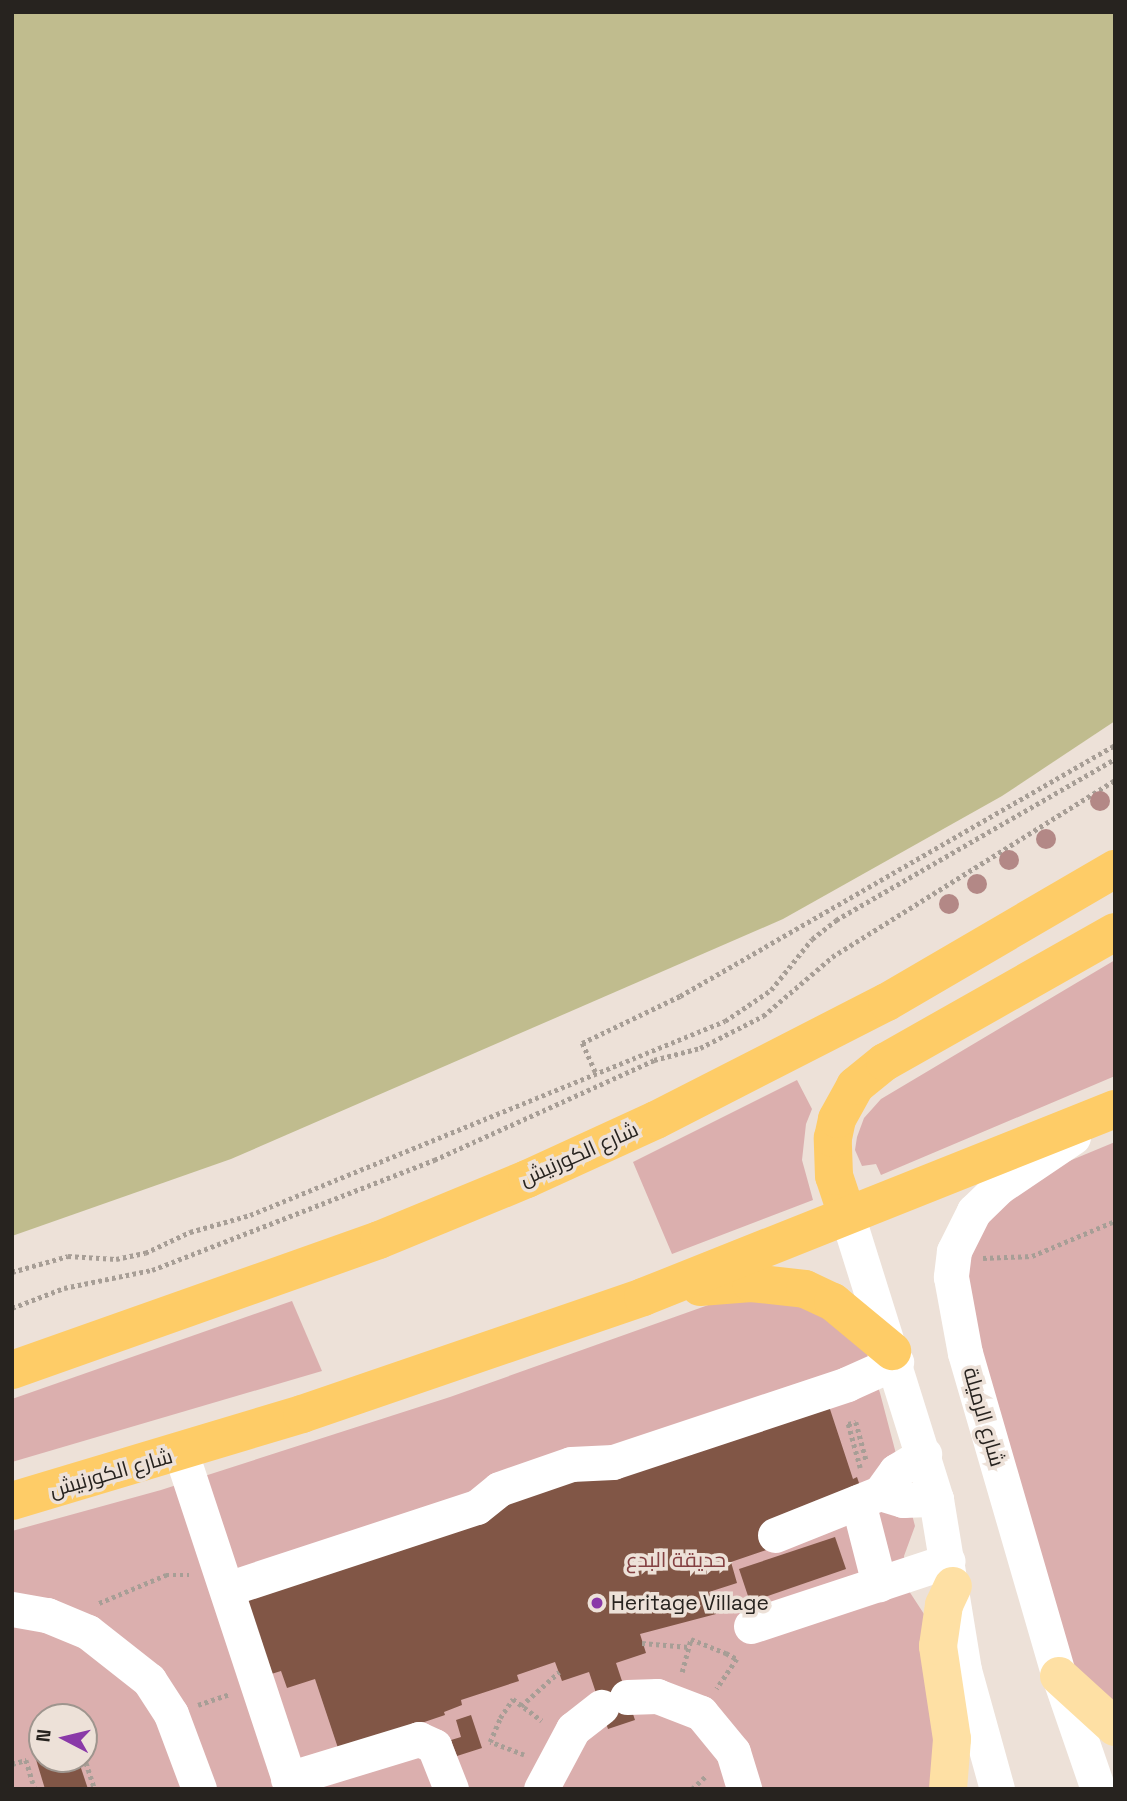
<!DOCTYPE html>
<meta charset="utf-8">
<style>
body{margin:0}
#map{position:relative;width:1127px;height:1801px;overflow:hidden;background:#ede1d8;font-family:"Space Grotesk",Cairo,sans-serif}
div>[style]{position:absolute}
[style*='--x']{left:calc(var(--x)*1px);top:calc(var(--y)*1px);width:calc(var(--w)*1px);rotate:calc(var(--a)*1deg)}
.green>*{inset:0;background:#dbafae}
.water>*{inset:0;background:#c0bc8e}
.building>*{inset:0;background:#815646}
.path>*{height:4.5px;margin-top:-2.25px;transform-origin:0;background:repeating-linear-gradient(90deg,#a79e96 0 3.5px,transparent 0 7px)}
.minor>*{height:35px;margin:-17.5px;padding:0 17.5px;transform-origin:17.5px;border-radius:17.5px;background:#fff}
.major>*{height:38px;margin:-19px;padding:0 19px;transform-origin:19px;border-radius:19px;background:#fee0a4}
.highway>*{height:38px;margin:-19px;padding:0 19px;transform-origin:19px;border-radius:19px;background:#fecc67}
.trees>*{width:20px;height:20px;margin:-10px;border-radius:50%;background:#b38886}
.dots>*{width:19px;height:19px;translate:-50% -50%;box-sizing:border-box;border:4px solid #ede1d8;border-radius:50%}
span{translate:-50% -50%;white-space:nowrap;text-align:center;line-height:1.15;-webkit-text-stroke:7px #ede1d8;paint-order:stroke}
.street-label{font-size:21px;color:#27231f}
.park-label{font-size:21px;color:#844042}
.poi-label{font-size:21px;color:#27231f}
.left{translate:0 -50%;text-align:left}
.frame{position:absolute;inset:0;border:14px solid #27231f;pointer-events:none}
.north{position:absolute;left:28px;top:1703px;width:70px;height:70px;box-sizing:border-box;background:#ede1d8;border:2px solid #9e958e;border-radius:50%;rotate:277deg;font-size:19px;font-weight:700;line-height:28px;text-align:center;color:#27231f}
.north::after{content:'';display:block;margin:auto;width:24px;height:32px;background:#8a39a8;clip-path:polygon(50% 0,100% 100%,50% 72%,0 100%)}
</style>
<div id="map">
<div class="green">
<div style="clip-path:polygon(1115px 960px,1115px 1076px,881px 1175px,876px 1164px,862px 1166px,855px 1150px,857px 1137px,864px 1118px,881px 1099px)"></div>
<div style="clip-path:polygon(797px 1080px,812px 1109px,806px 1124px,802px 1160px,813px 1200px,672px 1254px,633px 1162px)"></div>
<div style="clip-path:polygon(1115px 1142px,1115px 1716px,1076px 1671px,1062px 1641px,969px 1326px,967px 1243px,1021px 1181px)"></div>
<div style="clip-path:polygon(evenodd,801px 1297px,867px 1354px,880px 1393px,915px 1526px,904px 1556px,909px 1591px,924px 1614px,937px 1789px,12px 1789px,12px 1531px,161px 1490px,450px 1397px,714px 1303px,801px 1297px,42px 1717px,84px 1717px,84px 1759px,42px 1759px,42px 1717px)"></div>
<div style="clip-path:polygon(292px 1301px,322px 1371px,12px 1462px,12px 1399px)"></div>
</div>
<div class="water">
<div style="clip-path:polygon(12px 12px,1115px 12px,1115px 721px,1002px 796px,783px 919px,231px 1159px,12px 1236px)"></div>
</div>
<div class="building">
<div style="clip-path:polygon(825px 1394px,853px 1479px,857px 1477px,863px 1495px,775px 1547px,731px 1562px,737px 1583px,709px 1592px,716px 1614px,640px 1634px,646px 1653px,616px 1663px,635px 1720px,608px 1729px,589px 1672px,562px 1681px,555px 1662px,517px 1675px,519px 1681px,461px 1700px,462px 1705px,444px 1712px,445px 1715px,339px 1751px,315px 1679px,287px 1688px,281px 1671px,268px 1675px,240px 1591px)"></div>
<div style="clip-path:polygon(835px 1537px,846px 1569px,750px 1602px,739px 1569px)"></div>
<div style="clip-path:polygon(471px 1715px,482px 1748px,457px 1756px,451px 1740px,461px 1737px,456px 1720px)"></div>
<div style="clip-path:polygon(42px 1750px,42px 1759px,78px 1759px,88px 1789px,45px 1789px,34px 1753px)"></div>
</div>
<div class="path">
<div style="--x:595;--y:1072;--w:32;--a:-114"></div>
<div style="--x:582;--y:1043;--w:109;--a:-25.6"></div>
<div style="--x:680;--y:996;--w:502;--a:-29.99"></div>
<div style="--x:983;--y:1258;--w:49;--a:-2.3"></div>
<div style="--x:1032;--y:1256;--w:90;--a:-22.9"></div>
<div style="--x:12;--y:1272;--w:58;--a:-15.9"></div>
<div style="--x:68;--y:1256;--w:48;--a:3.6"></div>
<div style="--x:116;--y:1259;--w:30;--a:-12"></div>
<div style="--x:145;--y:1253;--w:50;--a:-25"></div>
<div style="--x:190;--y:1232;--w:62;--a:-15.8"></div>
<div style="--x:250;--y:1215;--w:513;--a:-22.22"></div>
<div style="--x:725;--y:1021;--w:55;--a:-34"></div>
<div style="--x:771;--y:990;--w:65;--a:-51.2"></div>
<div style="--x:812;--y:939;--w:31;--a:-38"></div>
<div style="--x:836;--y:920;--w:322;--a:-30"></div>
<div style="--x:12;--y:1308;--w:56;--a:-21"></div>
<div style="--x:64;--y:1288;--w:90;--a:-11.6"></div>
<div style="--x:152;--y:1270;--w:303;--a:-21.3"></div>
<div style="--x:434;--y:1160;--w:242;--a:-24.4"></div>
<div style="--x:654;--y:1060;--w:48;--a:-14.6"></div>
<div style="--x:700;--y:1048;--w:71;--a:-26.9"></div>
<div style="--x:763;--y:1016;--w:91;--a:-40.5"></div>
<div style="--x:832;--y:957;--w:334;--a:-32"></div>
<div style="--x:860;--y:1468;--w:46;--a:-105.3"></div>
<div style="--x:848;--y:1424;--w:8;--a:-14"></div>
<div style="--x:856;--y:1422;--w:39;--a:75"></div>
<div style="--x:99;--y:1603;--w:73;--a:-22.7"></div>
<div style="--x:166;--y:1575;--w:23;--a:0"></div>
<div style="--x:642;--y:1643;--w:47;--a:4.9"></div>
<div style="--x:682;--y:1672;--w:34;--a:-75"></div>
<div style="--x:691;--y:1639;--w:38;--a:22"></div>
<div style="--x:726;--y:1653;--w:13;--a:29"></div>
<div style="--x:737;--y:1659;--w:36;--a:124"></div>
<div style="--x:198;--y:1705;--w:34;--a:-19"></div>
<div style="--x:521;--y:1706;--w:51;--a:-41.8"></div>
<div style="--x:524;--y:1755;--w:36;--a:-159"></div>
<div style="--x:490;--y:1742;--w:26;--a:-67"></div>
<div style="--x:500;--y:1718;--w:23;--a:-56"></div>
<div style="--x:513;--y:1699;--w:36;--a:37"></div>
<div style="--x:84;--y:1756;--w:35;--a:72"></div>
<div style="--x:12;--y:1764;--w:15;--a:-16"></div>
<div style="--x:26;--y:1760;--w:30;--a:73"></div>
<div style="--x:692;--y:1789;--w:19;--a:-43"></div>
</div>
<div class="minor">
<div style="--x:1073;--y:1137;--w:89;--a:146"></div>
<div style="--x:999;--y:1187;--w:35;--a:136"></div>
<div style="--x:974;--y:1211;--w:45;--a:116.6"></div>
<div style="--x:954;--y:1251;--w:26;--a:97"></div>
<div style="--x:951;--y:1277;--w:77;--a:79.6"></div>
<div style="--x:965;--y:1353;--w:336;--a:73.8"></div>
<div style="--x:1059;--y:1676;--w:120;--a:71"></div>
<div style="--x:847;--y:1215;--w:298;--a:72.6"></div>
<div style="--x:936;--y:1499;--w:173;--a:80.7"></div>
<div style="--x:964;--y:1670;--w:123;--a:74.5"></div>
<div style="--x:181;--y:1453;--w:354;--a:71.7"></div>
<div style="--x:880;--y:1493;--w:27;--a:-54"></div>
<div style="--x:896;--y:1471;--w:33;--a:-31"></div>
<div style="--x:858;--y:1502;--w:85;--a:75.6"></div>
<div style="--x:775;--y:1535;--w:113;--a:-21.8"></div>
<div style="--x:880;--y:1493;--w:24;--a:17"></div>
<div style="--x:903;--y:1500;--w:33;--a:-2"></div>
<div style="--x:227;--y:1589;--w:263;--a:-18.2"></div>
<div style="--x:477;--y:1507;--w:28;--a:-39"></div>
<div style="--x:499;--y:1489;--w:76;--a:-19.1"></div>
<div style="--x:571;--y:1464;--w:42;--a:-2.7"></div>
<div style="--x:613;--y:1462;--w:247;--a:-18.4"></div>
<div style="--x:847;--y:1384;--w:54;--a:-24.2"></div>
<div style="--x:12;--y:1609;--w:36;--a:10"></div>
<div style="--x:47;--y:1615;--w:44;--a:22.5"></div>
<div style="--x:88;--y:1632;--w:78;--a:38.2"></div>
<div style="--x:149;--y:1680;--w:40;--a:57.1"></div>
<div style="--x:171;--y:1714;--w:80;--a:69.5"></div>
<div style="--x:751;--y:1626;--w:207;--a:-18.3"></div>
<div style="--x:627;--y:1697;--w:30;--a:-2"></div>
<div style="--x:657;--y:1696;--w:47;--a:21.1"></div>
<div style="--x:701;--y:1713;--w:50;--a:50.6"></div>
<div style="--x:733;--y:1752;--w:39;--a:73"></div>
<div style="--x:288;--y:1779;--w:137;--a:-17"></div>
<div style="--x:419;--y:1739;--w:17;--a:25"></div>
<div style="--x:434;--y:1746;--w:46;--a:68.4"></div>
<div style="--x:541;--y:1789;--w:68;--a:-61.9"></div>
<div style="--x:573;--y:1729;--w:36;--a:-38"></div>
</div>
<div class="major">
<div style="--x:1059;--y:1676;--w:76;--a:42.3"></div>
<div style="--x:948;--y:1789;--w:50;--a:-85.4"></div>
<div style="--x:952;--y:1739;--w:94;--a:-98.6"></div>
<div style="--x:938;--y:1646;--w:41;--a:-81.7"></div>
<div style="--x:944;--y:1605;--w:21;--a:-65"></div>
</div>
<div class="highway">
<div style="--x:847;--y:1215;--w:41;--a:-108.4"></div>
<div style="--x:834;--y:1176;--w:38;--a:-92"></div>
<div style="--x:833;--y:1138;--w:19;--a:-78"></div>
<div style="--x:837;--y:1119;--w:38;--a:-61"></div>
<div style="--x:855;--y:1086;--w:38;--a:-39"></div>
<div style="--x:885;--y:1062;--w:264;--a:-29.5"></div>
<div style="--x:700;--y:1287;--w:51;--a:-4.5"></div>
<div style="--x:751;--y:1283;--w:54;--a:6.3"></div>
<div style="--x:805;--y:1289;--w:31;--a:25"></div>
<div style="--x:833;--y:1302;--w:77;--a:39.7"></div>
<div style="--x:12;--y:1370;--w:389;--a:-19.5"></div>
<div style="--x:379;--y:1240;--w:160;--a:-22.4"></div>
<div style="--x:527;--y:1179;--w:142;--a:-24.6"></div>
<div style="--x:656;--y:1120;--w:259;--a:-27.1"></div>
<div style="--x:887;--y:1002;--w:264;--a:-30.3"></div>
<div style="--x:12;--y:1501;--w:303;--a:-16.7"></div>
<div style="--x:302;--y:1414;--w:361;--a:-18.9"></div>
<div style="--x:643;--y:1297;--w:508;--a:-21.72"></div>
</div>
<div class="trees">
<div style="left:1100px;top:801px"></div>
<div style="left:1046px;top:839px"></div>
<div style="left:1009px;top:860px"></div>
<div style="left:977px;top:884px"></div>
<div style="left:949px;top:904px"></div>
</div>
<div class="dots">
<div style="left:597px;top:1603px;background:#8a39a8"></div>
</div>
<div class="street-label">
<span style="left:579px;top:1154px;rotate:-24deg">شارع الكورنيش</span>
<span style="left:984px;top:1417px;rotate:74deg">شارع الرميلة</span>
<span style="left:111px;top:1473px;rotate:-16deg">شارع الكورنيش</span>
</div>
<div class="park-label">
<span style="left:676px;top:1560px">حديقة البدع</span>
</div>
<div class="poi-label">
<span class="left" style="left:611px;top:1603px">Heritage Village</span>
</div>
<div class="frame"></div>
<div class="north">N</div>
</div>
